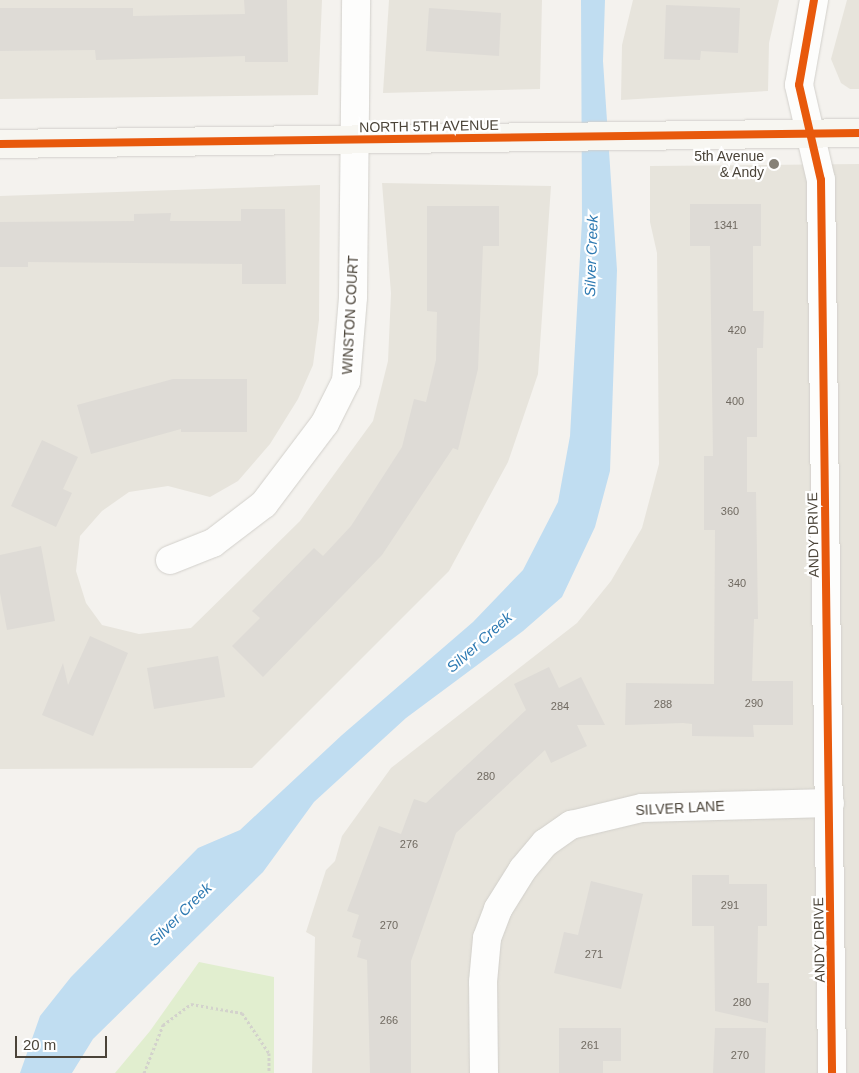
<!DOCTYPE html>
<style>
body{margin:0}
#map{position:relative;width:859px;height:1073px;overflow:hidden;background:#f4f2ee;font-family:Helvetica,sans-serif}
div>[style]{position:absolute}
[style*='--x']{left:calc(var(--x)*1px);top:calc(var(--y)*1px);width:calc(var(--w)*1px);rotate:calc(var(--a)*1deg)}
.residential>*{inset:0;background:#e7e4dc}
.green>*{inset:0;background:#e1eecf}
.water>*{inset:0;background:#c0ddf1}
.building>*{inset:0;background:#dedbd6}
.path>*{height:3px;margin-top:-1.5px;transform-origin:0;background:repeating-linear-gradient(90deg,#d3d2cc 0 2.5px,transparent 0 5px)}
.roads{filter:drop-shadow(0 0 1px #d2d0cb) drop-shadow(0 0 1px #d2d0cb)}
.street>*{height:28px;margin:-14px;padding:0 14px;transform-origin:14px;border-radius:14px;background:#fdfdfc}
.secondary>*{height:28px;margin:-14px;padding:0 14px;transform-origin:14px;border-radius:14px;background:#f7f6f1}
.cycleway>*{height:8px;margin:-4px;padding:0 4px;transform-origin:4px;border-radius:4px;background:#e8590c}
.dots>*{width:14px;height:14px;translate:-50% -50%;box-sizing:border-box;border:2px solid #fff;border-radius:50%}
span{translate:-50% -50%;white-space:nowrap;text-align:center;line-height:1.15;-webkit-text-stroke:4.5px #fff;paint-order:stroke}
.number-label{font-size:11px;color:#706a61}
.number-label span{-webkit-text-stroke-width:0}
.street-label{font-size:14px;color:#4b4439}
.poi-label{font-size:14px;color:#4b4439}
.right{translate:-100% -50%;text-align:right}
.water-label{font-size:15px;color:#2e7ab2;font-style:italic}
.scale{position:absolute;left:15px;top:1036px;width:92px;height:22px;box-sizing:border-box;border:2px solid #4b4439;border-top:0;padding-left:6px;font-size:15px;line-height:18px;white-space:nowrap;color:#4b4439;-webkit-text-stroke:4px #fff;paint-order:stroke}
</style>
<div id="map">
<div class="residential">
<div style="clip-path:polygon(0 0,322px 0,318px 95px,0 99px)"></div>
<div style="clip-path:polygon(389px 0,542px 0,540px 89px,383px 93px)"></div>
<div style="clip-path:polygon(633px 0,779px 0,769px 43px,768px 91px,621px 100px,622px 45px)"></div>
<div style="clip-path:polygon(847px 0,859px 0,859px 89px,850px 89px,841px 83px,831px 59px)"></div>
<div style="clip-path:polygon(859px 164px,859px 1073px,312px 1073px,315px 937px,306px 932px,326px 870px,335px 861px,342px 836px,391px 768px,577px 623px,611px 581px,642px 528px,659px 464px,657px 253px,650px 222px,650px 166px)"></div>
<div style="clip-path:polygon(382px 183px,551px 186px,538px 374px,508px 462px,449px 571px,252px 768px,0 769px,0 196px,320px 185px,319px 320px,313px 365px,298px 399px,270px 444px,238px 481px,210px 497px,168px 486px,129px 492px,102px 511px,80px 536px,76px 571px,86px 603px,102px 625px,139px 634px,191px 628px,300px 521px,373px 421px,388px 361px,391px 293px)"></div>
</div>
<div class="green">
<div style="clip-path:polygon(199px 962px,274px 977px,274px 1073px,115px 1073px,150px 1031px)"></div>
</div>
<div class="water">
<div style="clip-path:polygon(581px 0,605px 0,603px 61px,617px 270px,610px 471px,595px 527px,562px 597px,523px 631px,406px 718px,314px 802px,263px 872px,93px 1039px,72px 1073px,20px 1073px,40px 1016px,71px 977px,198px 848px,240px 830px,342px 735px,473px 622px,523px 570px,558px 502px,570px 436px,582px 220px)"></div>
</div>
<div class="building">
<div style="clip-path:polygon(244px 0,287px 0,288px 62px,245px 62px,245px 56px,96px 60px,95px 50px,0 51px,0 8px,133px 8px,133px 16px,245px 14px)"></div>
<div style="clip-path:polygon(666px 5px,740px 8px,738px 53px,701px 51px,700px 60px,664px 59px)"></div>
<div style="clip-path:polygon(429px 8px,501px 13px,499px 56px,426px 51px)"></div>
<div style="clip-path:polygon(690px 204px,761px 204px,761px 246px,753px 246px,753px 311px,764px 311px,763px 348px,757px 348px,757px 437px,747px 437px,747px 492px,756px 492px,758px 619px,754px 619px,752px 681px,793px 681px,793px 725px,753px 725px,754px 737px,692px 736px,692px 724px,683px 723px,625px 725px,626px 683px,714px 684px,715px 530px,704px 530px,704px 456px,713px 456px,710px 246px,690px 246px)"></div>
<div style="clip-path:polygon(427px 206px,499px 206px,499px 246px,483px 246px,478px 369px,458px 450px,453px 448px,382px 555px,263px 677px,232px 646px,260px 618px,252px 611px,314px 548px,323px 556px,351px 526px,402px 447px,414px 399px,426px 402px,436px 360px,437px 312px,427px 311px)"></div>
<div style="clip-path:polygon(241px 209px,285px 209px,286px 284px,242px 284px,242px 264px,28px 262px,28px 267px,0 267px,0 222px,134px 221px,134px 214px,171px 213px,170px 221px,241px 221px)"></div>
<div style="clip-path:polygon(173px 379px,247px 379px,247px 432px,181px 432px,181px 429px,91px 454px,77px 405px)"></div>
<div style="clip-path:polygon(42px 440px,78px 457px,63px 489px,72px 493px,56px 527px,11px 506px)"></div>
<div style="clip-path:polygon(41px 546px,55px 621px,7px 630px,0 593px,0 555px)"></div>
<div style="clip-path:polygon(90px 636px,128px 653px,93px 736px,42px 715px,63px 663px,68px 685px)"></div>
<div style="clip-path:polygon(218px 656px,225px 697px,154px 709px,147px 668px)"></div>
<div style="clip-path:polygon(549px 667px,559px 688px,581px 677px,605px 725px,577px 725px,587px 746px,551px 763px,545px 750px,456px 833px,411px 961px,411px 1073px,370px 1073px,367px 960px,357px 957px,361px 940px,352px 937px,359px 915px,347px 911px,379px 826px,401px 834px,414px 799px,426px 803px,526px 710px,514px 684px)"></div>
<div style="clip-path:polygon(692px 875px,729px 875px,729px 884px,767px 884px,767px 926px,758px 926px,757px 983px,769px 983px,768px 1023px,715px 1011px,714px 926px,692px 926px)"></div>
<div style="clip-path:polygon(591px 881px,643px 894px,621px 989px,554px 973px,564px 932px,578px 935px)"></div>
<div style="clip-path:polygon(559px 1028px,621px 1028px,621px 1061px,603px 1061px,603px 1073px,559px 1073px)"></div>
<div style="clip-path:polygon(715px 1028px,766px 1028px,765px 1073px,713px 1073px)"></div>
</div>
<div class="path">
<div style="--x:144;--y:1073;--w:52;--a:-68.4"></div>
<div style="--x:163;--y:1025;--w:35;--a:-37"></div>
<div style="--x:191;--y:1004;--w:52;--a:10"></div>
<div style="--x:242;--y:1013;--w:48;--a:56"></div>
<div style="--x:269;--y:1053;--w:20;--a:90"></div>
</div>
<div class="roads">
<div class="street">
<div style="--x:814;--y:0;--w:86;--a:100"></div>
<div style="--x:799;--y:85;--w:98;--a:77"></div>
<div style="--x:821;--y:180;--w:893;--a:89.29"></div>
<div style="--x:170;--y:560;--w:46;--a:-21.6"></div>
<div style="--x:213;--y:543;--w:64;--a:-37.4"></div>
<div style="--x:264;--y:504;--w:101;--a:-53"></div>
<div style="--x:325;--y:423;--w:47;--a:-63.4"></div>
<div style="--x:346;--y:381;--w:84;--a:-85.2"></div>
<div style="--x:353;--y:297;--w:297;--a:-89.4"></div>
<div style="--x:484;--y:1073;--w:91;--a:-90.6"></div>
<div style="--x:483;--y:982;--w:44;--a:-84.8"></div>
<div style="--x:487;--y:938;--w:31;--a:-69"></div>
<div style="--x:498;--y:909;--w:47;--a:-58"></div>
<div style="--x:523;--y:869;--w:34;--a:-50"></div>
<div style="--x:545;--y:843;--w:32;--a:-35"></div>
<div style="--x:571;--y:825;--w:73;--a:-13.5"></div>
<div style="--x:642;--y:808;--w:188;--a:-1.5"></div>
</div>
<div class="secondary">
<div style="--x:0;--y:144;--w:859;--a:-0.73"></div>
</div>
</div>
<div class="cycleway">
<div style="--x:814;--y:0;--w:86;--a:100"></div>
<div style="--x:799;--y:85;--w:98;--a:77"></div>
<div style="--x:821;--y:180;--w:893;--a:89.29"></div>
<div style="--x:0;--y:144;--w:859;--a:-0.73"></div>
</div>
<div class="dots">
<div style="left:774px;top:164px;background:#868178"></div>
</div>
<div class="number-label">
<span style="left:726px;top:225px">1341</span>
<span style="left:737px;top:330px">420</span>
<span style="left:735px;top:401px">400</span>
<span style="left:730px;top:511px">360</span>
<span style="left:737px;top:583px">340</span>
<span style="left:754px;top:703px">290</span>
<span style="left:663px;top:704px">288</span>
<span style="left:560px;top:706px">284</span>
<span style="left:486px;top:776px">280</span>
<span style="left:409px;top:844px">276</span>
<span style="left:730px;top:905px">291</span>
<span style="left:389px;top:925px">270</span>
<span style="left:594px;top:954px">271</span>
<span style="left:742px;top:1002px">280</span>
<span style="left:389px;top:1020px">266</span>
<span style="left:590px;top:1045px">261</span>
<span style="left:740px;top:1055px">270</span>
</div>
<div class="street-label">
<span style="left:429px;top:126px;rotate:-1deg">NORTH 5TH AVENUE</span>
<span style="left:350px;top:315px;rotate:-87deg">WINSTON COURT</span>
<span style="left:813px;top:535px;rotate:-91deg">ANDY DRIVE</span>
<span style="left:680px;top:808px;rotate:-3deg">SILVER LANE</span>
<span style="left:819px;top:940px;rotate:-91deg">ANDY DRIVE</span>
</div>
<div class="poi-label">
<span class="right" style="left:764px;top:164px">5th Avenue<br>&amp; Andy</span>
</div>
<div class="water-label">
<span style="left:591px;top:256px;rotate:-88deg">Silver Creek</span>
<span style="left:479px;top:642px;rotate:-42deg">Silver Creek</span>
<span style="left:180px;top:914px;rotate:-45deg">Silver Creek</span>
</div>
<div class="scale">20 m</div>
</div>
